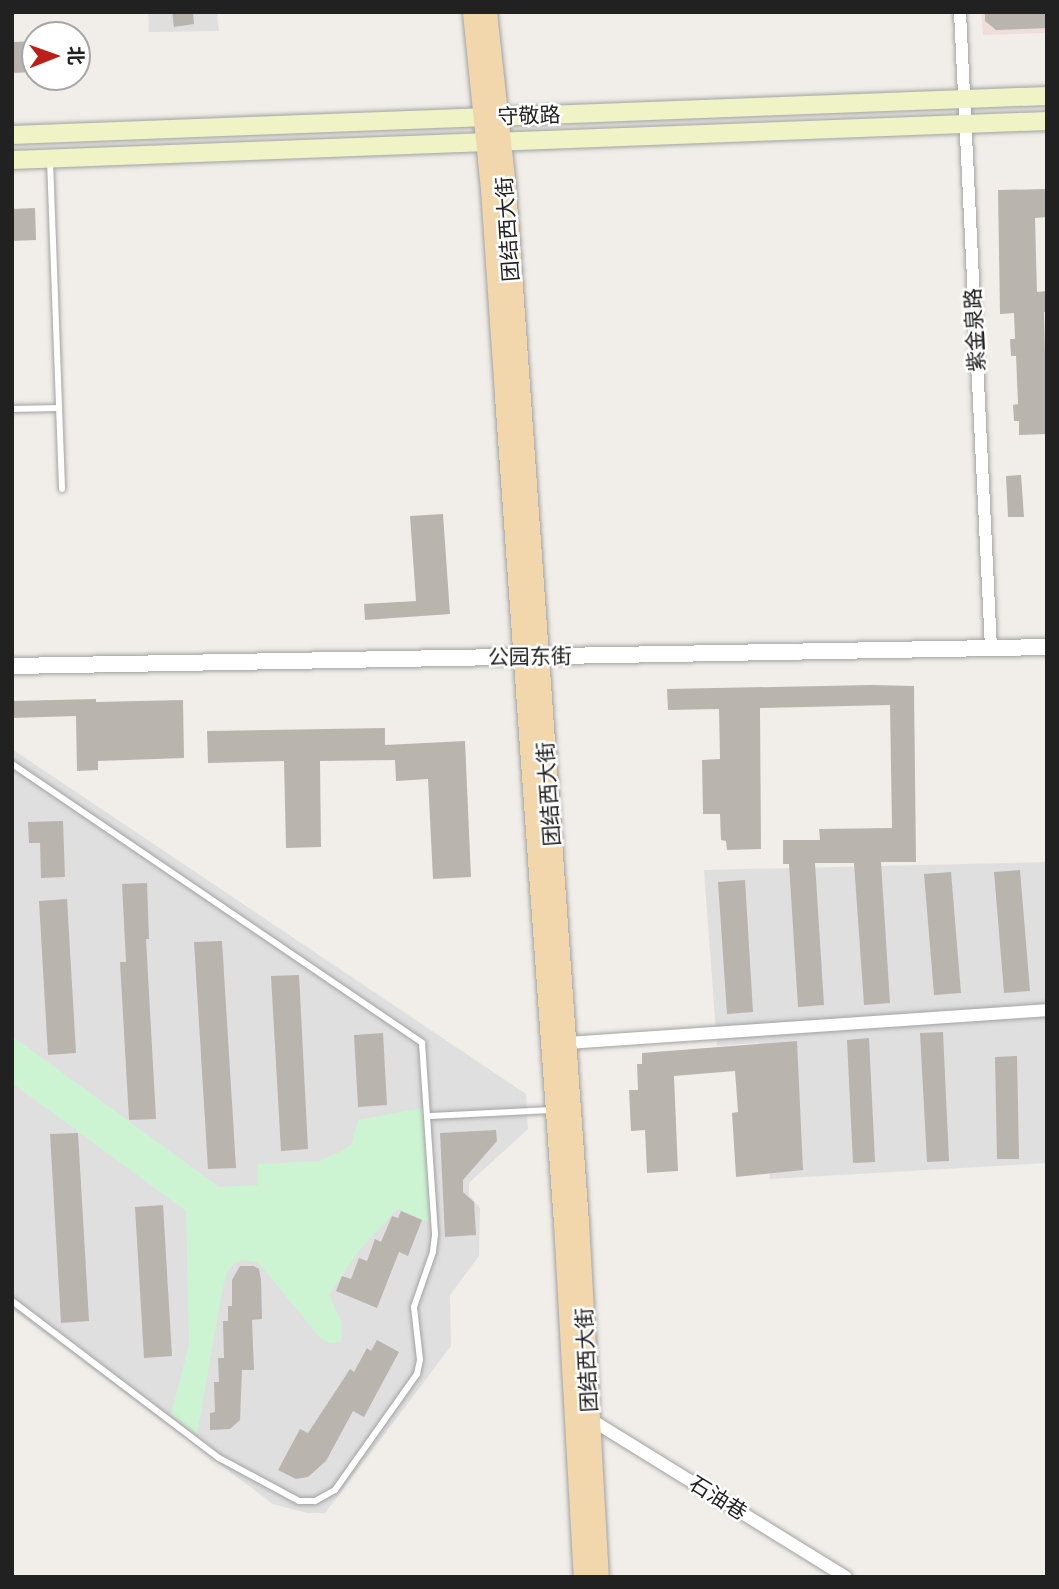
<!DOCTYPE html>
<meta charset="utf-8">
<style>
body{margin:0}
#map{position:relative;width:1059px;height:1589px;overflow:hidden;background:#f1eee9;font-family:Cabin,"Noto Sans SC",sans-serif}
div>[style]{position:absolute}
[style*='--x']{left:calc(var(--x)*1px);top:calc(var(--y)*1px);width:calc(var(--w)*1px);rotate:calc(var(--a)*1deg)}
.residential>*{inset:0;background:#dfdfdf}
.commercial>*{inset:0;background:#efdddb}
.park>*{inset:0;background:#cdf4d2}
.building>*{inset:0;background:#bab4af}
.roads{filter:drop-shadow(0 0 2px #a2a2a2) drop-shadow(0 0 2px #a2a2a2)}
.service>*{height:6px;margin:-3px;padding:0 3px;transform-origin:3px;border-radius:3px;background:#fff}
.minor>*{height:12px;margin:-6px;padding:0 6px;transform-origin:6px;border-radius:6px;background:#fff}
.tertiary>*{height:16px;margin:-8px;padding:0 8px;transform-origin:8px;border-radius:8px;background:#fff}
.secondary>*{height:18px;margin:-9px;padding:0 9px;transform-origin:9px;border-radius:9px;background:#eff3c5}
.primary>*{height:19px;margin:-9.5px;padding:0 9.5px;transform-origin:9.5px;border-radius:9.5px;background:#f2d7ad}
span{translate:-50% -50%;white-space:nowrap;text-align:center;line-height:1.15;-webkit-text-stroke:5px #fff;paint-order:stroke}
.street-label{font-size:21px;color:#212121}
.frame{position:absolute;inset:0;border:14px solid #212121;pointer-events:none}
.north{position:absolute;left:21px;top:21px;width:70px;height:70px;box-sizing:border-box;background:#fff;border:2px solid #a6a6a6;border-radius:50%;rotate:89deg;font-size:19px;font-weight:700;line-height:28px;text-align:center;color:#212121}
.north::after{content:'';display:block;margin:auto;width:24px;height:32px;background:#bb1f18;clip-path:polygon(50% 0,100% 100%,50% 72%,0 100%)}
</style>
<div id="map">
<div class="residential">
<div style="clip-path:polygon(148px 12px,217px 12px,219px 31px,149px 32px)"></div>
<div style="clip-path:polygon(12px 749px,526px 1094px,528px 1129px,469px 1183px,469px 1195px,480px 1208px,479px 1256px,450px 1295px,451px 1346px,325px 1513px,307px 1513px,273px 1504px,12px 1309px)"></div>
<div style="clip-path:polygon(1047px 862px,1047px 1163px,770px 1179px,759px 1043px,717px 1046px,704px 870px)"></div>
</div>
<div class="commercial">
<div style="clip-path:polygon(981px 12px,1047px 12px,1047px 33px,983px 35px)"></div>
</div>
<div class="park">
<div style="clip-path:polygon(12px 1036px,219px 1187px,258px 1185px,258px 1164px,319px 1161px,342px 1151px,351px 1145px,358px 1120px,427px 1107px,431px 1223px,397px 1209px,357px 1253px,329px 1295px,342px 1323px,341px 1342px,329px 1343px,321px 1339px,258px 1262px,242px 1260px,233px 1264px,227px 1272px,222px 1292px,197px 1434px,171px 1414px,189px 1345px,186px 1211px,12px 1083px)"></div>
</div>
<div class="building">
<div style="clip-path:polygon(172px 12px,193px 12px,194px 24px,174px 27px)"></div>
<div style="clip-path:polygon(985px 12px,1047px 12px,1047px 28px,996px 30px,985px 21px)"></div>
<div style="clip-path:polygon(35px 41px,35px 72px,12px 73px,12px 42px)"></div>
<div style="clip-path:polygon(1047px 189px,1047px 217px,1035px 218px,1037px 292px,1047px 291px,1047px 312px,1044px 312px,1047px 434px,1019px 435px,1019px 421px,1014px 421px,1013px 405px,1018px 404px,1016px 356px,1011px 356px,1010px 339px,1015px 339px,1014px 313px,1000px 314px,998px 190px)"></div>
<div style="clip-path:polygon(35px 208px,36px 240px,12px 241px,12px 209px)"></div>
<div style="clip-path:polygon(1021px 475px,1024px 517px,1008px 517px,1006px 476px)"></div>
<div style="clip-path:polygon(443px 514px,450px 614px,365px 620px,364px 604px,416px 601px,410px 516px)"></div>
<div style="clip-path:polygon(871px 685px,914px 686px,916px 862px,881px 862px,890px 1003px,864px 1005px,854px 863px,815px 863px,824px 1005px,798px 1007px,789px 864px,783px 864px,783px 840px,820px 840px,819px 829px,892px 828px,890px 705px,760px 708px,761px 849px,727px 850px,726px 841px,721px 840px,720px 814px,703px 814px,702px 760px,720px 759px,719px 709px,668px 710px,667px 689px)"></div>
<div style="clip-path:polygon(96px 699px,96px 702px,183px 700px,184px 758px,98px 761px,98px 770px,77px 771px,76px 716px,12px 718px,12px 701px)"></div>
<div style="clip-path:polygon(385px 728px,385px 745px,465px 741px,471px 877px,433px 879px,428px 779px,396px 781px,395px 760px,320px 761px,321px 847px,286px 848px,284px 761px,208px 763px,207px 731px)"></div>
<div style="clip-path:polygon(63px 821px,65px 877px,41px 878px,40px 843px,29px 843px,28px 822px)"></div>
<div style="clip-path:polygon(1020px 870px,1030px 991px,1004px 993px,994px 872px)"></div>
<div style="clip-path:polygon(951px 872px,961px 993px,934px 995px,924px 874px)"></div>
<div style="clip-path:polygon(745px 880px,753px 1012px,727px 1014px,718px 882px)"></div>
<div style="clip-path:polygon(147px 883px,149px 939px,146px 939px,156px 1119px,129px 1120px,120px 962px,126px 962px,122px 884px)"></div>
<div style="clip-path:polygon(67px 899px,76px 1053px,48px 1055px,39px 901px)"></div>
<div style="clip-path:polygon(222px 941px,236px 1168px,208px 1169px,194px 942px)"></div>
<div style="clip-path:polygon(299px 975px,308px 1149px,281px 1151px,271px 976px)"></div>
<div style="clip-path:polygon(943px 1032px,949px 1161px,927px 1162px,920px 1033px)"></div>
<div style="clip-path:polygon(383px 1033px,387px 1105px,358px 1107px,354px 1035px)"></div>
<div style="clip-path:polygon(869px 1038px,875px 1162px,853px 1163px,847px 1040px)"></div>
<div style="clip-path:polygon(797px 1041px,803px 1170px,736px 1177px,732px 1113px,738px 1112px,735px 1071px,674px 1076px,678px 1171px,647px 1173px,645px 1130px,631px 1131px,629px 1090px,638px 1090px,637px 1064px,642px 1064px,642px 1053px)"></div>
<div style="clip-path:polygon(1017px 1056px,1019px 1159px,997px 1159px,995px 1057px)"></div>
<div style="clip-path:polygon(496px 1130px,497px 1141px,463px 1180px,463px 1192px,474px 1202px,476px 1235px,445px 1237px,440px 1133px)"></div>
<div style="clip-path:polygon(78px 1133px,89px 1321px,61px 1323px,50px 1134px)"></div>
<div style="clip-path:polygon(163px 1205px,172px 1356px,144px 1358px,135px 1207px)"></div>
<div style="clip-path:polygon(401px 1211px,422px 1220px,408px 1256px,399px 1252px,377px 1308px,336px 1291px,342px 1276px,351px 1279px,359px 1258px,367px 1261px,375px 1239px,381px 1242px,392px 1216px,398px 1218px)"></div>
<div style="clip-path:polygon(240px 1266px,254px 1266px,259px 1269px,261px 1280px,262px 1319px,252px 1320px,254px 1370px,242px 1370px,240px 1420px,230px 1429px,210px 1430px,210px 1413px,215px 1412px,214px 1382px,219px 1382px,218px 1358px,224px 1358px,223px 1321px,228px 1321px,228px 1306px,232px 1306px,232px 1280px)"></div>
<div style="clip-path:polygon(377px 1340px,399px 1352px,364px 1417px,353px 1411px,326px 1461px,308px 1477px,296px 1479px,278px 1470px,300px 1429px,308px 1433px,350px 1369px,354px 1372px,367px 1348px,371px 1351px)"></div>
</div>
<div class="roads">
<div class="service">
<div style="--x:50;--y:160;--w:329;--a:87.9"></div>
<div style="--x:12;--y:409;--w:47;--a:-1.2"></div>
<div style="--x:12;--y:764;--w:496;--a:34.2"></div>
<div style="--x:422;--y:1043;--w:192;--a:86.1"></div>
<div style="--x:435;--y:1235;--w:17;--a:97"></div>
<div style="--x:433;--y:1252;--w:58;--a:109.1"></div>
<div style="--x:414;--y:1307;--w:53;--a:83.5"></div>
<div style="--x:420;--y:1360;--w:14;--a:102"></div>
<div style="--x:417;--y:1374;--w:142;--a:125.3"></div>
<div style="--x:335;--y:1490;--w:23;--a:151"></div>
<div style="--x:315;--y:1501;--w:16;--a:180"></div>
<div style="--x:299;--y:1501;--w:91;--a:-151.7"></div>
<div style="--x:219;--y:1458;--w:260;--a:-142.8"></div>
<div style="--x:429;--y:1116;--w:124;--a:-2.8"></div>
</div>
<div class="minor">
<div style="--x:960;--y:12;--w:638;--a:87.21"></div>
<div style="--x:566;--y:1043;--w:482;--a:-3.9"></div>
<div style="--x:590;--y:1419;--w:301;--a:31.7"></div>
</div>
<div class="tertiary">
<div style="--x:12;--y:666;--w:1035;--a:-1.05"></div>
</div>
<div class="secondary">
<div style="--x:12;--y:135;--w:1036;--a:-2.16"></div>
<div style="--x:12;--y:160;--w:1036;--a:-2.16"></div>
</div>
<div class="primary">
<div style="--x:472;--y:12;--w:178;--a:84.2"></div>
<div style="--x:490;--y:189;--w:207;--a:86.1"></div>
<div style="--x:504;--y:396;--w:829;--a:85.92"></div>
<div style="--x:563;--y:1223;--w:355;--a:86.8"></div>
<div style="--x:487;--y:12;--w:176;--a:83.8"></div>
<div style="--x:506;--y:187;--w:1038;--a:85.97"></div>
<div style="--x:579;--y:1222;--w:356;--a:86.8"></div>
</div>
</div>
<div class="street-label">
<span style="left:529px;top:116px;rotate:-2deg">守敬路</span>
<span style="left:508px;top:229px;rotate:-94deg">团结西大街</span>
<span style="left:975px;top:330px;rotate:-93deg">紫金泉路</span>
<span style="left:530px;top:657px;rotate:-1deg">公园东街</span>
<span style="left:549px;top:794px;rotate:-94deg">团结西大街</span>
<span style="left:587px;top:1360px;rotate:-93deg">团结西大街</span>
<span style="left:718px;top:1498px;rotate:32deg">石油巷</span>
</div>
<div class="frame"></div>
<div class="north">北</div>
</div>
